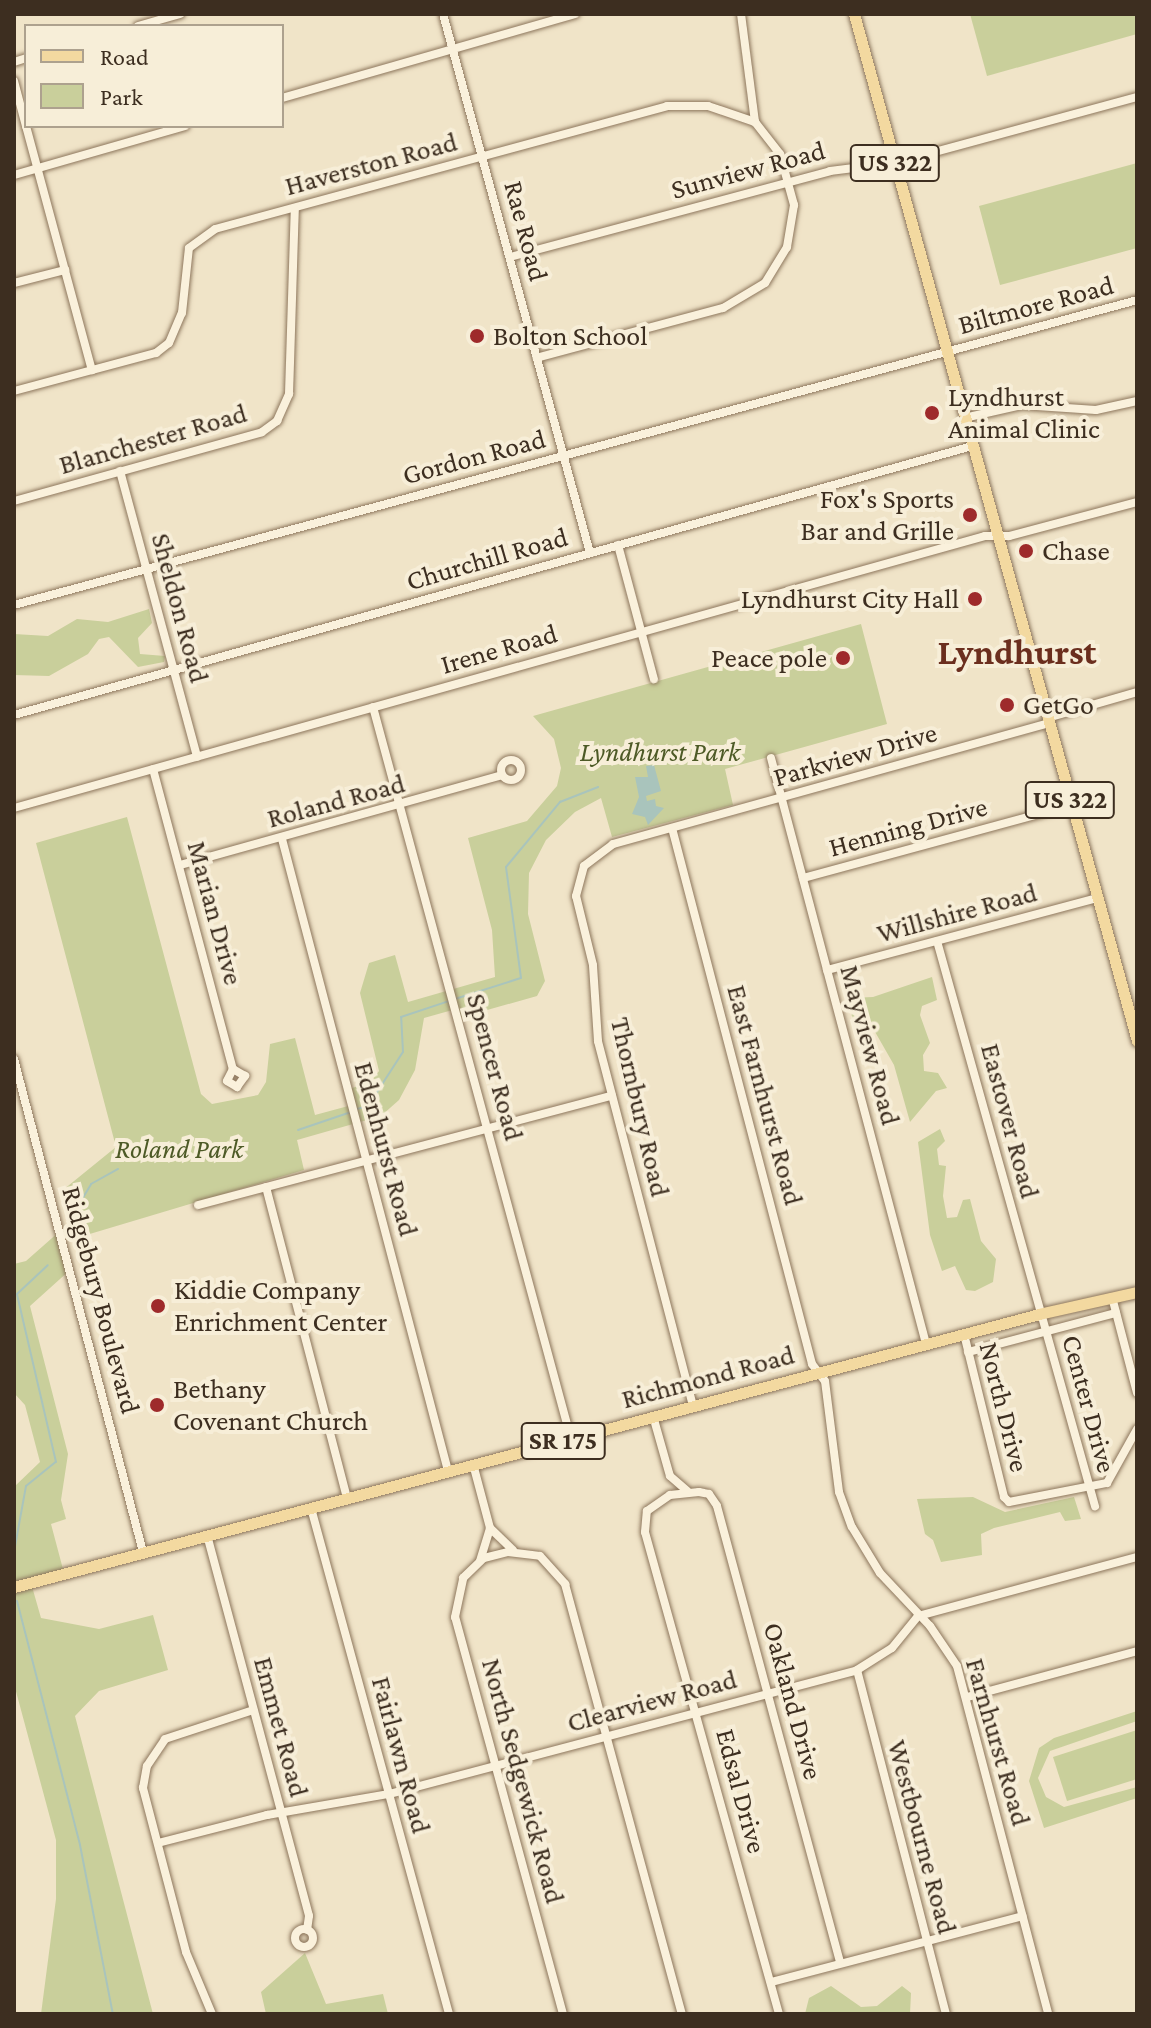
<!DOCTYPE html>
<style>
body{margin:0}
#map{position:relative;width:1151px;height:2028px;overflow:hidden;background:#f0e4c8;font-family:"Crimson Pro",serif}
div>[style]{position:absolute}
[style*='--x']{left:calc(var(--x)*1px);top:calc(var(--y)*1px);width:calc(var(--w)*1px);rotate:calc(var(--a)*1deg)}
.green>*{inset:0;background:#c9cf9b}
.water>*{inset:0;background:#a9c4bc}
.stream>*{height:2px;margin:-1px;padding:0 1px;transform-origin:1px;border-radius:1px;background:#a9c4bc}
.roads{filter:drop-shadow(0 0 2px #8d765c) drop-shadow(0 0 2px #8d765c)}
.minor>*{height:8px;margin:-4px;padding:0 4px;transform-origin:4px;border-radius:4px;background:#faf1dc}
.minor>.ring{margin:-4px;padding:0;box-sizing:content-box;background:none;border:8px solid #faf1dc;border-radius:50%}
.major>*{height:11px;margin:-5.5px;padding:0 5.5px;transform-origin:5.5px;border-radius:5.5px;background:#f3d9a0}
.dots>*{width:22px;height:22px;translate:-50% -50%;box-sizing:border-box;border:4px solid #f7eed8;border-radius:50%}
span{translate:-50% -50%;white-space:nowrap;text-align:center;line-height:1.15;-webkit-text-stroke:8px #f7eed8;paint-order:stroke}
.shield-label span{padding:2px 6px;background:#f7eed8;border:2px solid;border-radius:6px;-webkit-text-stroke-width:0}
.shield-label{font-size:26px;color:#3d2e20;font-weight:700}
.street-label{font-size:28px;color:#3d2e20}
.poi-label{font-size:28px;color:#3d2e20}
.left{translate:0 -50%;text-align:left}
.right{translate:-100% -50%;text-align:right}
.park-label{font-size:28px;color:#4d5a26;font-style:italic}
.district-label{font-size:36px;color:#6b2e1e;font-weight:700}
.frame{position:absolute;inset:0;border:16px solid #3d2e20;pointer-events:none}
.legend{position:absolute;left:24px;top:24px;width:260px;height:104px;box-sizing:border-box;background:#f7eed8;border:2px solid #ada18e;margin:0;padding:10px 14px;list-style:none;font-size:24px;color:#3d2e20}
.legend li{display:flex;align-items:center;gap:16px;height:40px}
.legend b{width:40px;border:2px solid #ada18e}
</style>
<div id="map">
<div class="green">
<div style="clip-path:polygon(970px 14px,1137px 14px,1137px 34px,987px 76px)"></div>
<div style="clip-path:polygon(1137px 163px,1137px 248px,1000px 285px,979px 206px)"></div>
<div style="clip-path:polygon(149px 609px,152px 623px,138px 638px,140px 654px,165px 656px,164px 662px,138px 667px,109px 637px,99px 639px,88px 654px,49px 676px,14px 675px,14px 634px,48px 636px,77px 619px,108px 622px)"></div>
<div style="clip-path:polygon(861px 624px,887px 724px,725px 769px,733px 805px,612px 837px,601px 798px,575px 812px,546px 840px,529px 873px,528px 914px,545px 981px,537px 996px,459px 1018px,456px 1009px,424px 1018px,415px 1070px,399px 1100px,381px 1116px,297px 1140px,304px 1170px,73px 1239px,63px 1190px,116px 1147px,36px 843px,127px 817px,201px 1094px,212px 1104px,258px 1095px,266px 1082px,270px 1044px,295px 1038px,315px 1115px,352px 1105px,348px 1089px,370px 1083px,379px 1071px,360px 993px,369px 963px,395px 955px,408px 1002px,495px 977px,492px 930px,468px 838px,527px 821px,557px 786px,561px 768px,554px 739px,533px 716px)"></div>
<div style="clip-path:polygon(932px 977px,937px 1000px,922px 1006px,920px 1015px,930px 1043px,923px 1055px,924px 1071px,938px 1073px,947px 1088px,936px 1091px,910px 1122px,894px 1065px,874px 1030px,854px 1029px,849px 998px,873px 997px)"></div>
<div style="clip-path:polygon(940px 1129px,945px 1141px,937px 1149px,939px 1165px,946px 1166px,943px 1196px,947px 1218px,957px 1217px,963px 1200px,970px 1199px,981px 1241px,996px 1259px,993px 1282px,975px 1291px,966px 1290px,955px 1266px,942px 1271px,930px 1235px,918px 1142px)"></div>
<div style="clip-path:polygon(60px 1231px,70px 1270px,30px 1306px,68px 1454px,61px 1500px,66px 1519px,51px 1524px,64px 1573px,31px 1583px,41px 1618px,99px 1629px,153px 1615px,168px 1670px,99px 1691px,75px 1716px,153px 2014px,41px 2014px,56px 1899px,56px 1840px,14px 1684px,14px 1487px,40px 1462px,25px 1405px,14px 1393px,14px 1264px,26px 1261px)"></div>
<div style="clip-path:polygon(973px 1497px,1005px 1512px,1074px 1497px,1081px 1519px,1065px 1521px,1060px 1512px,994px 1528px,981px 1534px,982px 1555px,941px 1562px,933px 1540px,925px 1534px,917px 1499px)"></div>
<div style="clip-path:polygon(1137px 1711px,1137px 1721px,1050px 1751px,1038px 1778px,1046px 1797px,1064px 1807px,1137px 1787px,1137px 1798px,1044px 1828px,1029px 1781px,1039px 1748px,1054px 1738px)"></div>
<div style="clip-path:polygon(1137px 1730px,1137px 1779px,1067px 1801px,1053px 1757px)"></div>
<div style="clip-path:polygon(305px 1953px,326px 2004px,383px 1994px,388px 2014px,266px 2014px,261px 1992px)"></div>
<div style="clip-path:polygon(831px 1986px,861px 2007px,877px 2006px,902px 1986px,911px 1993px,910px 2014px,805px 2014px,809px 1998px)"></div>
</div>
<div class="water">
<div style="clip-path:polygon(654px 765px,661px 791px,646px 796px,647px 801px,655px 799px,656px 806px,664px 808px,648px 825px,645px 817px,632px 814px,639px 797px,635px 777px,648px 777px,646px 766px)"></div>
</div>
<div class="stream">
<div style="--x:455;--y:999;--w:69;--a:-17.7"></div>
<div style="--x:521;--y:978;--w:112;--a:-97.7"></div>
<div style="--x:506;--y:867;--w:85;--a:-50.3"></div>
<div style="--x:560;--y:802;--w:41;--a:-21.5"></div>
<div style="--x:357;--y:1109;--w:11;--a:-15"></div>
<div style="--x:368;--y:1106;--w:64;--a:-57.1"></div>
<div style="--x:403;--y:1052;--w:35;--a:-93"></div>
<div style="--x:401;--y:1017;--w:51;--a:-18.4"></div>
<div style="--x:298;--y:1130;--w:56;--a:-18.8"></div>
<div style="--x:72;--y:1216;--w:37;--a:-59"></div>
<div style="--x:91;--y:1184;--w:31;--a:-29"></div>
<div style="--x:14;--y:1552;--w:67;--a:-79.7"></div>
<div style="--x:26;--y:1486;--w:38;--a:-39"></div>
<div style="--x:56;--y:1462;--w:172;--a:-103.1"></div>
<div style="--x:17;--y:1294;--w:42;--a:-43.1"></div>
<div style="--x:17;--y:1601;--w:252;--a:75.5"></div>
<div style="--x:80;--y:1845;--w:172;--a:79"></div>
</div>
<div class="roads">
<div class="minor">
<div style="--x:443;--y:14;--w:559;--a:74.74"></div>
<div style="--x:741;--y:14;--w:109;--a:82.6"></div>
<div style="--x:138;--y:26;--w:44;--a:-15.9"></div>
<div style="--x:14;--y:62;--w:13;--a:-18"></div>
<div style="--x:14;--y:81;--w:47;--a:75.1"></div>
<div style="--x:282;--y:98;--w:305;--a:-16"></div>
<div style="--x:26;--y:126;--w:253;--a:74.9"></div>
<div style="--x:14;--y:175;--w:178;--a:-16"></div>
<div style="--x:510;--y:257;--w:331;--a:-15"></div>
<div style="--x:830;--y:171;--w:64;--a:-7.1"></div>
<div style="--x:894;--y:163;--w:252;--a:-15.2"></div>
<div style="--x:14;--y:283;--w:53;--a:-14.3"></div>
<div style="--x:14;--y:391;--w:147;--a:-15"></div>
<div style="--x:156;--y:353;--w:16;--a:-38"></div>
<div style="--x:169;--y:343;--w:33;--a:-67"></div>
<div style="--x:182;--y:313;--w:65;--a:-83.9"></div>
<div style="--x:189;--y:248;--w:32;--a:-36"></div>
<div style="--x:215;--y:229;--w:468;--a:-15.2"></div>
<div style="--x:667;--y:106;--w:41;--a:0"></div>
<div style="--x:708;--y:106;--w:50;--a:18.8"></div>
<div style="--x:755;--y:122;--w:41;--a:52"></div>
<div style="--x:780;--y:154;--w:53;--a:74.6"></div>
<div style="--x:794;--y:205;--w:43;--a:99.5"></div>
<div style="--x:787;--y:247;--w:42;--a:121.4"></div>
<div style="--x:765;--y:283;--w:49;--a:149.2"></div>
<div style="--x:723;--y:308;--w:193;--a:165"></div>
<div style="--x:964;--y:418;--w:59;--a:-12.6"></div>
<div style="--x:1022;--y:405;--w:74;--a:3.9"></div>
<div style="--x:1096;--y:410;--w:42;--a:-12.4"></div>
<div style="--x:120;--y:471;--w:296;--a:74.9"></div>
<div style="--x:14;--y:501;--w:257;--a:-15.5"></div>
<div style="--x:262;--y:432;--w:19;--a:-36"></div>
<div style="--x:277;--y:421;--w:30;--a:-66"></div>
<div style="--x:289;--y:394;--w:186;--a:-88.2"></div>
<div style="--x:618;--y:545;--w:139;--a:75"></div>
<div style="--x:14;--y:605;--w:1164;--a:-15.19"></div>
<div style="--x:373;--y:707;--w:758;--a:74.86"></div>
<div style="--x:14;--y:715;--w:995;--a:-15.68"></div>
<div style="--x:1047;--y:718;--w:94;--a:-16.1"></div>
<div style="--x:771;--y:758;--w:606;--a:75.18"></div>
<div class="ring" style="left:501px;top:760px;width:12px;height:12px"></div>
<div style="--x:153;--y:769;--w:310;--a:75.1"></div>
<div style="--x:233;--y:1069;--w:13;--a:117"></div>
<div style="--x:227;--y:1081;--w:12;--a:31"></div>
<div style="--x:237;--y:1087;--w:14;--a:-54"></div>
<div style="--x:245;--y:1076;--w:14;--a:-150"></div>
<div style="--x:14;--y:808;--w:1008;--a:-15.65"></div>
<div style="--x:985;--y:536;--w:24;--a:0"></div>
<div style="--x:1009;--y:536;--w:132;--a:-14.9"></div>
<div style="--x:672;--y:828;--w:554;--a:75.36"></div>
<div style="--x:812;--y:1364;--w:21;--a:53"></div>
<div style="--x:825;--y:1381;--w:112;--a:82.8"></div>
<div style="--x:839;--y:1492;--w:37;--a:70"></div>
<div style="--x:852;--y:1527;--w:54;--a:58.7"></div>
<div style="--x:880;--y:1573;--w:73;--a:46.7"></div>
<div style="--x:930;--y:1626;--w:48;--a:56"></div>
<div style="--x:957;--y:1666;--w:360;--a:75.3"></div>
<div style="--x:282;--y:839;--w:653;--a:75.28"></div>
<div style="--x:180;--y:865;--w:334;--a:-15.6"></div>
<div style="--x:803;--y:878;--w:278;--a:-15.2"></div>
<div style="--x:937;--y:941;--w:587;--a:74.38"></div>
<div style="--x:827;--y:970;--w:279;--a:-14.9"></div>
<div style="--x:14;--y:1059;--w:510;--a:75.34"></div>
<div style="--x:266;--y:1187;--w:321;--a:75.4"></div>
<div style="--x:198;--y:1205;--w:428;--a:-14.8"></div>
<div style="--x:1112;--y:1297;--w:99;--a:75.4"></div>
<div style="--x:964;--y:1334;--w:168;--a:76.2"></div>
<div style="--x:1004;--y:1497;--w:7;--a:45"></div>
<div style="--x:1009;--y:1502;--w:100;--a:-11"></div>
<div style="--x:1107;--y:1483;--w:62;--a:-60.9"></div>
<div style="--x:968;--y:1352;--w:153;--a:-14.8"></div>
<div style="--x:693;--y:1406;--w:377;--a:-104.6"></div>
<div style="--x:598;--y:1041;--w:76;--a:-93.8"></div>
<div style="--x:593;--y:965;--w:71;--a:-103.8"></div>
<div style="--x:576;--y:896;--w:31;--a:-75"></div>
<div style="--x:584;--y:866;--w:36;--a:-37"></div>
<div style="--x:613;--y:844;--w:452;--a:-15.5"></div>
<div style="--x:653;--y:1416;--w:62;--a:74.2"></div>
<div style="--x:670;--y:1476;--w:23;--a:41"></div>
<div style="--x:473;--y:1464;--w:66;--a:75.1"></div>
<div style="--x:490;--y:1528;--w:32;--a:44"></div>
<div style="--x:311;--y:1508;--w:524;--a:74.74"></div>
<div style="--x:207;--y:1535;--w:394;--a:75"></div>
<div style="--x:309;--y:1916;--w:14;--a:98"></div>
<div style="--x:480;--y:1561;--w:34;--a:-73"></div>
<div style="--x:857;--y:1670;--w:355;--a:75.5"></div>
<div style="--x:967;--y:1697;--w:176;--a:-15.1"></div>
<div style="--x:158;--y:1843;--w:113;--a:-14.4"></div>
<div style="--x:267;--y:1815;--w:124;--a:-9.8"></div>
<div style="--x:389;--y:1794;--w:484;--a:-14.8"></div>
<div style="--x:857;--y:1670;--w:41;--a:-32.2"></div>
<div style="--x:892;--y:1648;--w:41;--a:-50.9"></div>
<div style="--x:918;--y:1616;--w:227;--a:-15.1"></div>
<div class="ring" style="left:295px;top:1929px;width:10px;height:10px"></div>
<div style="--x:771;--y:1982;--w:260;--a:-14.7"></div>
<div style="--x:212;--y:2014;--w:67;--a:-112.8"></div>
<div style="--x:186;--y:1952;--w:170;--a:-104.7"></div>
<div style="--x:143;--y:1788;--w:22;--a:-80"></div>
<div style="--x:147;--y:1766;--w:32;--a:-56"></div>
<div style="--x:165;--y:1739;--w:93;--a:-18.2"></div>
<div style="--x:563;--y:2014;--w:411;--a:-105.2"></div>
<div style="--x:455;--y:1617;--w:40;--a:-78"></div>
<div style="--x:463;--y:1578;--w:29;--a:-44"></div>
<div style="--x:484;--y:1558;--w:25;--a:-14"></div>
<div style="--x:508;--y:1552;--w:32;--a:7"></div>
<div style="--x:540;--y:1556;--w:38;--a:48"></div>
<div style="--x:565;--y:1584;--w:446;--a:74.8"></div>
<div style="--x:779;--y:2014;--w:500;--a:-105.54"></div>
<div style="--x:645;--y:1532;--w:21;--a:-85"></div>
<div style="--x:647;--y:1511;--w:28;--a:-35"></div>
<div style="--x:670;--y:1495;--w:29;--a:-6"></div>
<div style="--x:699;--y:1492;--w:10;--a:11"></div>
<div style="--x:709;--y:1494;--w:14;--a:56"></div>
<div style="--x:717;--y:1506;--w:473;--a:74.9"></div>
</div>
<div class="major">
<div style="--x:854;--y:14;--w:1065;--a:74.59"></div>
<div style="--x:14;--y:1587;--w:1061;--a:-14.91"></div>
<div style="--x:1039;--y:1314;--w:100;--a:-12.7"></div>
</div>
</div>
<div class="dots">
<div style="left:477px;top:336px;background:#9e2a2b"></div>
<div style="left:932px;top:413px;background:#9e2a2b"></div>
<div style="left:970px;top:515px;background:#9e2a2b"></div>
<div style="left:1026px;top:551px;background:#9e2a2b"></div>
<div style="left:975px;top:599px;background:#9e2a2b"></div>
<div style="left:843px;top:658px;background:#9e2a2b"></div>
<div style="left:1007px;top:705px;background:#9e2a2b"></div>
<div style="left:158px;top:1306px;background:#9e2a2b"></div>
<div style="left:157px;top:1405px;background:#9e2a2b"></div>
</div>
<div class="shield-label">
<span style="left:895px;top:163px">US 322</span>
<span style="left:1070px;top:800px">US 322</span>
<span style="left:563px;top:1441px">SR 175</span>
</div>
<div class="street-label">
<span style="left:371px;top:164px;rotate:-15deg">Haverston Road</span>
<span style="left:748px;top:170px;rotate:-15deg">Sunview Road</span>
<span style="left:526px;top:231px;rotate:75deg">Rae Road</span>
<span style="left:1036px;top:305px;rotate:-15deg">Biltmore Road</span>
<span style="left:153px;top:439px;rotate:-16deg">Blanchester Road</span>
<span style="left:474px;top:457px;rotate:-15deg">Gordon Road</span>
<span style="left:487px;top:559px;rotate:-16deg">Churchill Road</span>
<span style="left:180px;top:608px;rotate:75deg">Sheldon Road</span>
<span style="left:499px;top:649px;rotate:-16deg">Irene Road</span>
<span style="left:855px;top:755px;rotate:-16deg">Parkview Drive</span>
<span style="left:336px;top:801px;rotate:-15deg">Roland Road</span>
<span style="left:908px;top:827px;rotate:-15deg">Henning Drive</span>
<span style="left:215px;top:913px;rotate:75deg">Marian Drive</span>
<span style="left:957px;top:913px;rotate:-15deg">Willshire Road</span>
<span style="left:870px;top:1045px;rotate:75deg">Mayview Road</span>
<span style="left:495px;top:1067px;rotate:75deg">Spencer Road</span>
<span style="left:765px;top:1095px;rotate:75deg">East Farnhurst Road</span>
<span style="left:640px;top:1107px;rotate:77deg">Thornbury Road</span>
<span style="left:1010px;top:1121px;rotate:75deg">Eastover Road</span>
<span style="left:386px;top:1149px;rotate:75deg">Edenhurst Road</span>
<span style="left:101px;top:1300px;rotate:75deg">Ridgebury Boulevard</span>
<span style="left:708px;top:1377px;rotate:-15deg">Richmond Road</span>
<span style="left:1089px;top:1404px;rotate:75deg">Center Drive</span>
<span style="left:1004px;top:1407px;rotate:76deg">North Drive</span>
<span style="left:652px;top:1701px;rotate:-15deg">Clearview Road</span>
<span style="left:793px;top:1701px;rotate:75deg">Oakland Drive</span>
<span style="left:281px;top:1727px;rotate:75deg">Emmet Road</span>
<span style="left:998px;top:1742px;rotate:74deg">Farnhurst Road</span>
<span style="left:401px;top:1755px;rotate:75deg">Fairlawn Road</span>
<span style="left:523px;top:1781px;rotate:75deg">North Sedgewick Road</span>
<span style="left:741px;top:1791px;rotate:75deg">Edsal Drive</span>
<span style="left:922px;top:1837px;rotate:75deg">Westbourne Road</span>
</div>
<div class="poi-label">
<span class="left" style="left:493px;top:336px">Bolton School</span>
<span class="left" style="left:948px;top:413px">Lyndhurst<br>Animal Clinic</span>
<span class="right" style="left:954px;top:515px">Fox's Sports<br>Bar and Grille</span>
<span class="left" style="left:1042px;top:551px">Chase</span>
<span class="right" style="left:959px;top:599px">Lyndhurst City Hall</span>
<span class="right" style="left:827px;top:658px">Peace pole</span>
<span class="left" style="left:1023px;top:705px">GetGo</span>
<span class="left" style="left:174px;top:1306px">Kiddie Company<br>Enrichment Center</span>
<span class="left" style="left:173px;top:1405px">Bethany<br>Covenant Church</span>
</div>
<div class="park-label">
<span style="left:660px;top:752px">Lyndhurst Park</span>
<span style="left:179px;top:1149px">Roland Park</span>
</div>
<div class="district-label">
<span style="left:1017px;top:653px">Lyndhurst</span>
</div>
<div class="frame"></div>
<ul class="legend">
<li><b style="height:10px;background:#f3d9a0"></b>Road</li>
<li><b style="height:22px;background:#c9cf9b"></b>Park</li>
</ul>
</div>
